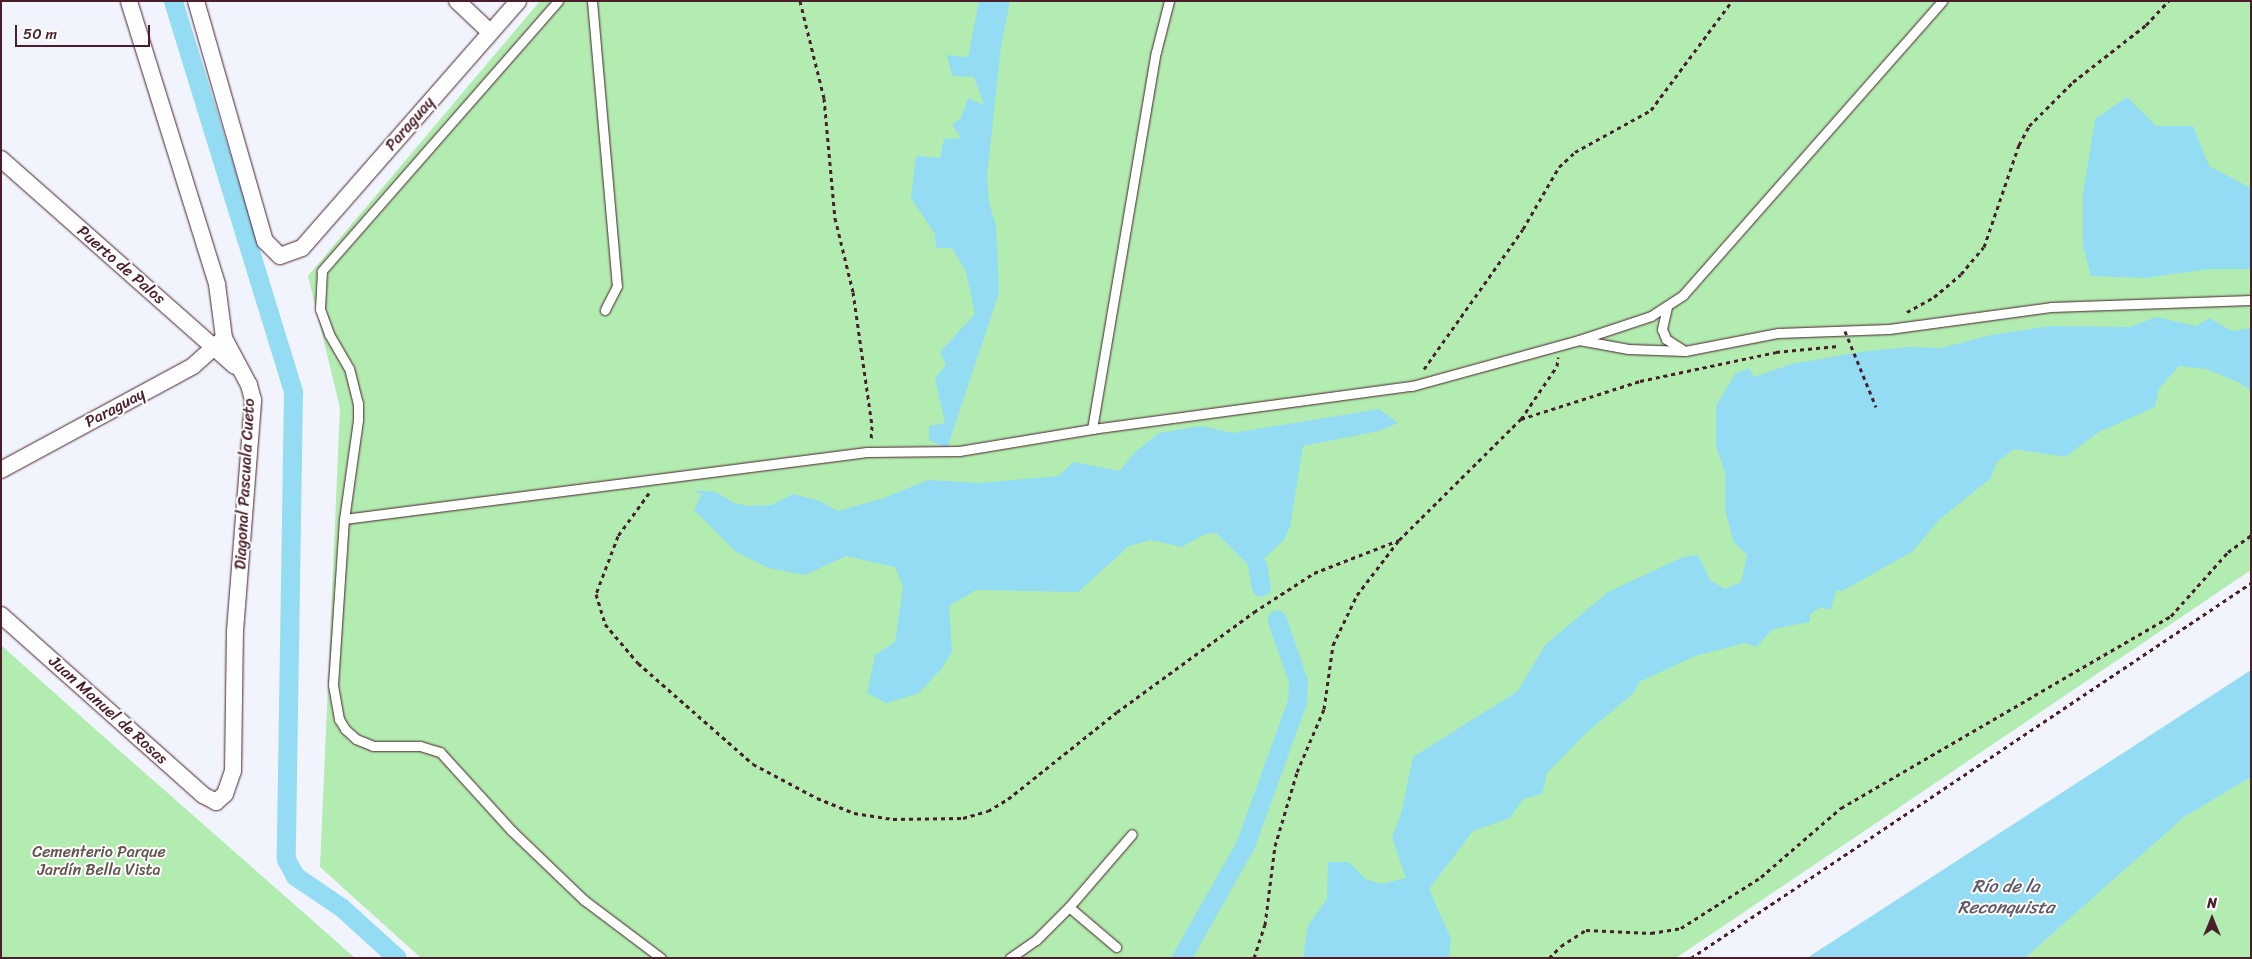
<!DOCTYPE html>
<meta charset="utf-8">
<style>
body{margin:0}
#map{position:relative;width:2252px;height:959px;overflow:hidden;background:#f1f4fd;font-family:Sriracha,sans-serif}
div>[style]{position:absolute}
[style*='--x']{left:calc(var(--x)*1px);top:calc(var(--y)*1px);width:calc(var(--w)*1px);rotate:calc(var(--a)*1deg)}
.green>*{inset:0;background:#b2ecb0}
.water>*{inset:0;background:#93dcf4}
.canal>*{height:19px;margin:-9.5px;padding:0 9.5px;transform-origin:9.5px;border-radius:9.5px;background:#93dcf4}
.path>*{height:3px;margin-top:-1.5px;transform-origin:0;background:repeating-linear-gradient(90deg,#4a1f2b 0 4px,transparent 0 8px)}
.roads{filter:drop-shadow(0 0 1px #4a1f2b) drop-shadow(0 0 1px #4a1f2b)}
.service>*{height:9px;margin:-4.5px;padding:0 4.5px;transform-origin:4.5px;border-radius:4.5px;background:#fff}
.minor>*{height:16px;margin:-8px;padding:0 8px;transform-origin:8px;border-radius:8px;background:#fff}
.path-bridge>*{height:3px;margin-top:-1.5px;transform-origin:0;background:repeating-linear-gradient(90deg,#4a1f2b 0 4px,transparent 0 8px)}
span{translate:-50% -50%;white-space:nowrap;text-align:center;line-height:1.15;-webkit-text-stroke:4px #fff;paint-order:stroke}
.street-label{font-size:16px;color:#4a1f2b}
.park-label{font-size:16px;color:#64524c}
.water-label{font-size:18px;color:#605867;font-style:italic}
.frame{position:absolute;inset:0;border:2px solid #4a1f2b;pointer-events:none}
.north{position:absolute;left:2187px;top:894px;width:50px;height:50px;-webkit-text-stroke:4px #fff;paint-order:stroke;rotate:0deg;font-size:14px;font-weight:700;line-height:20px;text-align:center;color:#4a1f2b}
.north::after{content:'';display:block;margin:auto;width:18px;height:22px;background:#4a1f2b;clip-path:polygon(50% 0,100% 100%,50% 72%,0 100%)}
.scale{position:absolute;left:15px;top:25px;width:135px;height:22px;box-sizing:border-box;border:2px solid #4a1f2b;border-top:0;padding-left:6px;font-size:15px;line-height:18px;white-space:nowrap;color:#4a1f2b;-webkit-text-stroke:4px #fff;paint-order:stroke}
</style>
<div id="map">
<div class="green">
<div style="clip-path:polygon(540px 1px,2251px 1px,2251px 570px,1676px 958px,421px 958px,320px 867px,340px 408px,308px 276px)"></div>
<div style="clip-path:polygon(1px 645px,78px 714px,355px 958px,1px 958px)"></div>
<div style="clip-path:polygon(2251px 777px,2251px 958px,2025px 958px,2184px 816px)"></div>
</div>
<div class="water">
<div style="clip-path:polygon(979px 1px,1010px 1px,1001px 46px,987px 176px,989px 202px,996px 226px,999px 293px,947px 448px,929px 440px,929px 426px,945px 423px,935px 379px,946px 365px,940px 352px,975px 314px,966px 272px,952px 248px,936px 248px,935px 234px,911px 198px,916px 156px,940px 158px,944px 139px,961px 138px,952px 125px,961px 118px,968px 98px,984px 105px,974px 77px,952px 76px,947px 55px,968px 57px)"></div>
<div style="clip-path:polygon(2127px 97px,2156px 126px,2193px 126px,2209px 166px,2251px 188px,2251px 269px,2209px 269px,2145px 278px,2091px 276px,2083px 246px,2083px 194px,2095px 119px)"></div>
<div style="clip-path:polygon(2156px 317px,2196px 326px,2209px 318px,2232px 331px,2251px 328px,2251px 391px,2238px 382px,2206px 369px,2179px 366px,2159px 389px,2155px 407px,2099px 432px,2065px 457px,2014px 449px,1996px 463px,1991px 478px,1940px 519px,1912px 552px,1842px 591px,1836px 590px,1831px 610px,1821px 607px,1810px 614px,1810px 622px,1773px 629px,1756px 647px,1745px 643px,1695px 656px,1639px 682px,1634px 693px,1587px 732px,1547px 773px,1542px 794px,1523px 799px,1510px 818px,1473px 831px,1429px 889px,1451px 939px,1449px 958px,1303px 958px,1308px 926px,1327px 899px,1328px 862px,1349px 862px,1365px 879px,1382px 884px,1406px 878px,1392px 837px,1401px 814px,1413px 757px,1518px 691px,1545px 645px,1608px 592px,1683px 557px,1698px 555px,1710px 580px,1725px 589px,1741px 582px,1747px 555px,1733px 541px,1725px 509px,1725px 472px,1716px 446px,1716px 406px,1735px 374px,1749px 368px,1754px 377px,1792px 364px,1860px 352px,1908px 347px,1941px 348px,1991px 335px,2050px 326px,2130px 327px)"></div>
<div style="clip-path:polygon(1379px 409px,1398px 423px,1379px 431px,1303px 446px,1290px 527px,1283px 541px,1257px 565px,1248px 565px,1216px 533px,1205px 534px,1182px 547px,1151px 540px,1129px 546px,1078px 592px,976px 590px,949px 606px,952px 652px,942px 668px,919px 693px,887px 703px,867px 693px,875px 655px,895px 642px,903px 587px,895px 567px,846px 556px,805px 575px,769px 568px,736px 552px,694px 510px,702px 494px,692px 490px,716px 492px,734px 503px,748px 506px,772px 505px,793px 494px,820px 501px,838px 511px,884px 498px,928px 480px,979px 483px,1059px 476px,1073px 462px,1120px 471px,1135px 452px,1159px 433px,1201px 426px,1233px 433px)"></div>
<div style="clip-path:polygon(2251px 670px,2251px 777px,2184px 817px,2025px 958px,1807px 958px)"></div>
</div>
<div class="canal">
<div style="--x:173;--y:1;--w:409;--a:72.9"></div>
<div style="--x:293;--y:392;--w:467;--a:90.9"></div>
<div style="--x:286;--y:859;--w:19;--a:62"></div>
<div style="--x:295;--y:876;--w:55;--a:34"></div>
<div style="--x:341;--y:907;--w:76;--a:42.3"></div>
<div style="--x:1257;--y:565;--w:22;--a:80"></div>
<div style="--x:1181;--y:958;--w:130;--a:-60.5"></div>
<div style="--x:1245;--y:845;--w:153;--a:-70.1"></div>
<div style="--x:1297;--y:701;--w:20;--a:-87"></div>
<div style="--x:1298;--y:681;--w:65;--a:-109"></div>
</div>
<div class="path">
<div style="--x:800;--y:1;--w:100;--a:76.1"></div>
<div style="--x:824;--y:98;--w:121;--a:84.8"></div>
<div style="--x:835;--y:218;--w:76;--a:76.3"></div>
<div style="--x:853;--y:292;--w:135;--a:81.9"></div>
<div style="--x:872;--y:426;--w:14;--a:94"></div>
<div style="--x:1907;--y:312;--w:31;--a:-29"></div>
<div style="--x:1934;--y:297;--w:35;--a:-40"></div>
<div style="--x:1961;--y:274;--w:35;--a:-50"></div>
<div style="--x:1984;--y:247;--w:108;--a:-71.1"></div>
<div style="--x:2019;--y:145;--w:21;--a:-62"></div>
<div style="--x:2029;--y:126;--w:62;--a:-45"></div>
<div style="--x:2073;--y:82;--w:93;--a:-38"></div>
<div style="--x:2146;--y:25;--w:33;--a:-47"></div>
<div style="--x:1424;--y:369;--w:171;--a:-54.7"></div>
<div style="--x:1523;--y:229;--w:72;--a:-59.9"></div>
<div style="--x:1559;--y:167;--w:22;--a:-43"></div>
<div style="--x:1575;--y:152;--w:87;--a:-28.9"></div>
<div style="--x:1651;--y:110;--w:136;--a:-53.4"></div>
<div style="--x:1521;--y:419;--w:125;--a:-17.7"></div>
<div style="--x:1640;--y:381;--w:139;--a:-12"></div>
<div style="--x:1776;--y:352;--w:62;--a:-5.5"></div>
<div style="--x:649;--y:493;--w:53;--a:125.8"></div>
<div style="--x:618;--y:536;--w:62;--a:110.8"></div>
<div style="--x:596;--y:594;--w:31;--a:73"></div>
<div style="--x:605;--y:624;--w:51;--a:49.8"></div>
<div style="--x:638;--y:663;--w:153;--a:41.3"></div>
<div style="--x:753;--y:764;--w:72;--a:28"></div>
<div style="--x:817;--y:798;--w:40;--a:22"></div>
<div style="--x:854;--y:813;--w:39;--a:9"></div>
<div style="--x:893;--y:819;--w:70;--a:-0.8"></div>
<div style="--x:963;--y:818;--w:26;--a:-16"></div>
<div style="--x:988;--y:811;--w:23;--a:-31"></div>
<div style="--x:1008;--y:799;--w:139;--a:-38.6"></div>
<div style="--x:1117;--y:712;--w:170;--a:-36.1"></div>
<div style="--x:1254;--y:612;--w:72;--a:-33"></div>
<div style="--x:1314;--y:573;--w:91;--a:-21.2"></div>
<div style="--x:1399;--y:540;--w:172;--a:-44.8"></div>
<div style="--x:1521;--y:419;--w:64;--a:-55.8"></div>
<div style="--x:1557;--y:366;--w:9;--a:-84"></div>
<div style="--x:1254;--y:958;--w:35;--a:-72"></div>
<div style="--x:1265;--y:925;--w:80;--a:-82.8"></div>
<div style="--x:1275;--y:846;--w:77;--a:-73.4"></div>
<div style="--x:1297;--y:772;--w:69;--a:-66.8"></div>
<div style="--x:1324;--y:709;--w:65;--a:-82"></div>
<div style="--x:1333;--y:645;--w:55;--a:-64.4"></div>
<div style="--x:1357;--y:595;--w:69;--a:-52.6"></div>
<div style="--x:1549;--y:958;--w:17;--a:-45"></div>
<div style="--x:1561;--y:946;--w:30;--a:-33"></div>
<div style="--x:1586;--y:930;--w:65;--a:2.6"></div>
<div style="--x:1651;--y:933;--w:30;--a:-9"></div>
<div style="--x:1681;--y:928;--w:95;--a:-32.5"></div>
<div style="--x:1761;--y:877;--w:106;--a:-40.8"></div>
<div style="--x:1841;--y:808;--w:382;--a:-30.2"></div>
<div style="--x:2171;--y:616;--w:86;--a:-48.3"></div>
<div style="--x:2228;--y:552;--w:29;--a:-36"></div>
<div style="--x:1691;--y:958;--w:674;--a:-33.81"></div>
</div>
<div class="roads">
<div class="service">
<div style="--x:558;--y:1;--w:359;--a:131.2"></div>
<div style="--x:322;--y:271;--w:38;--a:93"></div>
<div style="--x:320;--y:309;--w:27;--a:70"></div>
<div style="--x:329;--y:334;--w:39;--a:60"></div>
<div style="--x:349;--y:368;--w:36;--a:76"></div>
<div style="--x:358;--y:403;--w:17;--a:90"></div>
<div style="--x:358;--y:420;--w:100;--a:98"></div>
<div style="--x:344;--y:519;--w:527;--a:-7.3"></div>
<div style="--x:867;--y:452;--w:92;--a:-0.6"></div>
<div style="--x:959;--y:451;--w:135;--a:-9.4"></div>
<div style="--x:1092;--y:429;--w:323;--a:-7.7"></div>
<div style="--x:1412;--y:386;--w:173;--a:-15.4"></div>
<div style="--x:1579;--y:340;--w:76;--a:-18.4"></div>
<div style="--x:1651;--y:316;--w:38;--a:-33"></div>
<div style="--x:1683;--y:295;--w:392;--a:-48.6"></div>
<div style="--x:592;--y:1;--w:286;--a:85"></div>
<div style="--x:617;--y:286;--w:27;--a:117"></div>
<div style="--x:1667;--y:307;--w:23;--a:103"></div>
<div style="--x:1662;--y:329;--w:11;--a:68"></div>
<div style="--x:1666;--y:339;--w:20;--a:33"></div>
<div style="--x:1579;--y:340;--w:50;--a:10.4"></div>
<div style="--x:1628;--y:349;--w:57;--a:2"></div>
<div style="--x:1685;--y:351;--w:95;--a:-11"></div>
<div style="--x:1778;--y:333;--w:111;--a:-2.1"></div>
<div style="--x:1889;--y:329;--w:163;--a:-7.7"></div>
<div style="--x:2051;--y:307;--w:200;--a:-2"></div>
<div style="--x:1092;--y:429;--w:382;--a:-80.4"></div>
<div style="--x:1156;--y:52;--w:53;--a:-75.7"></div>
<div style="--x:344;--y:519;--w:166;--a:93.8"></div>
<div style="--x:333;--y:685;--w:35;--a:80"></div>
<div style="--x:339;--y:719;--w:12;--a:59"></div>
<div style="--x:345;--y:729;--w:15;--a:42"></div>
<div style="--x:356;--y:739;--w:18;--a:22"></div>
<div style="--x:373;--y:746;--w:47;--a:0"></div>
<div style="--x:420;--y:746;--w:21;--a:17"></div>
<div style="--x:440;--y:752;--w:107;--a:47.7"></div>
<div style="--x:512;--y:831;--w:100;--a:43.8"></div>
<div style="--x:584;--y:900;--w:96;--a:37"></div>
<div style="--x:1069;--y:907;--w:62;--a:40.4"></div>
<div style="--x:1010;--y:958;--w:32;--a:-35"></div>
<div style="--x:1036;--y:940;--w:47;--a:-45"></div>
<div style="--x:1069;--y:907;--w:96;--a:-49.2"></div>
</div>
<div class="minor">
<div style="--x:196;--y:1;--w:250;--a:74"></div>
<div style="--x:265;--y:241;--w:21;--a:45"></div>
<div style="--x:280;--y:256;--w:23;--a:-20"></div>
<div style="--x:302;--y:248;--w:328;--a:-48.8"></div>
<div style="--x:457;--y:1;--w:45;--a:43.2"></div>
<div style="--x:1;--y:159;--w:312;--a:41.5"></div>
<div style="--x:1;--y:470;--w:218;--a:-28.4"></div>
<div style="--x:193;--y:366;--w:38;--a:-42"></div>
<div style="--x:1;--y:615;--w:271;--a:41.7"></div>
<div style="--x:203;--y:795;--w:15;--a:28"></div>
<div style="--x:216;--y:802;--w:12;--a:-42"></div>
<div style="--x:225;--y:794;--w:24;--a:-71"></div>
<div style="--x:233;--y:771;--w:140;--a:-89.2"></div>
<div style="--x:235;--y:631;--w:232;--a:-85.5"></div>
<div style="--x:253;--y:400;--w:16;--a:-105"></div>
<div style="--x:249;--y:385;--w:53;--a:-118"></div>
<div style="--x:224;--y:338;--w:54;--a:-97.4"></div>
<div style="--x:217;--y:284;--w:296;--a:-107.3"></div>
</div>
</div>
<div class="path-bridge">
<div style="--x:1845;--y:331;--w:82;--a:67.8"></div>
</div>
<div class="street-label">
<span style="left:410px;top:124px;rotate:-49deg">Paraguay</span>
<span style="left:121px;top:265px;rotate:41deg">Puerto de Palos</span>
<span style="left:115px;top:408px;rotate:-28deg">Paraguay</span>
<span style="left:245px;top:484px;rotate:-87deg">Diagonal Pascuala Cueto</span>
<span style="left:108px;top:710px;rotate:42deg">Juan Manuel de Rosas</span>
</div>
<div class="park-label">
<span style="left:99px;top:861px">Cementerio Parque<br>Jardín Bella Vista</span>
</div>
<div class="water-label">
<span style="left:2006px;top:897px">Río de la<br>Reconquista</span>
</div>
<div class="frame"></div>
<div class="north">N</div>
<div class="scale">50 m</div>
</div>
